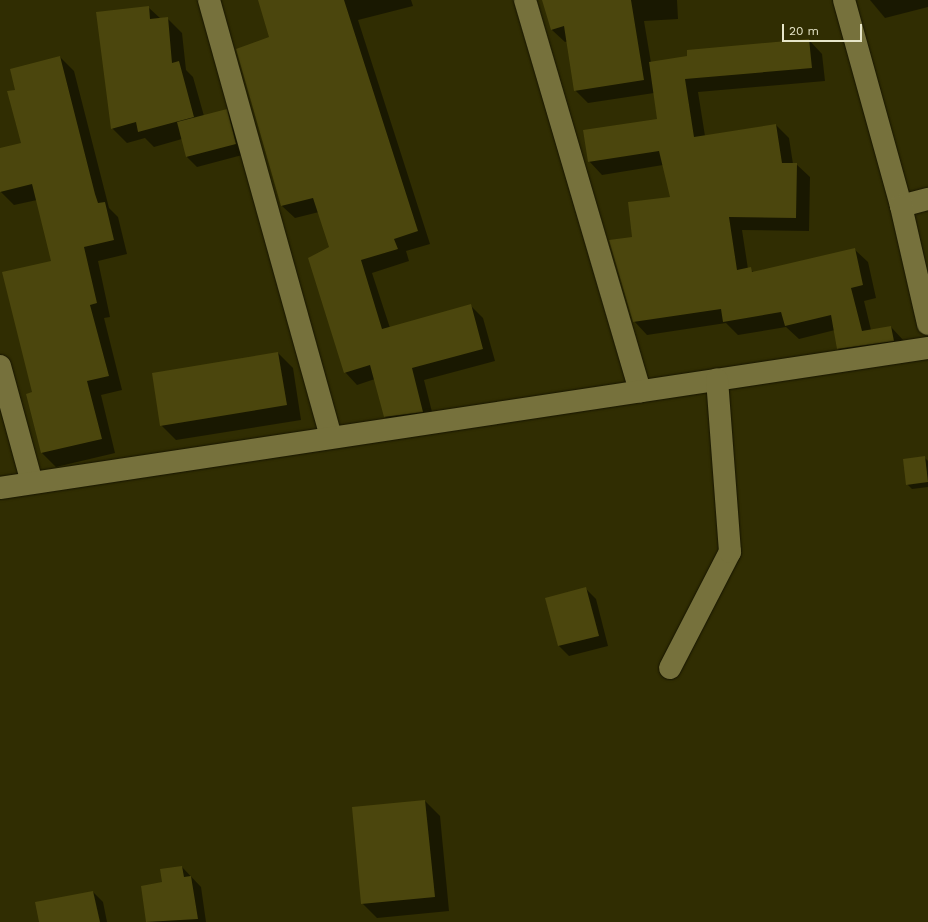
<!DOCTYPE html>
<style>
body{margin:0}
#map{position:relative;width:928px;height:922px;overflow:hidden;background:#302d02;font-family:"Work Sans",sans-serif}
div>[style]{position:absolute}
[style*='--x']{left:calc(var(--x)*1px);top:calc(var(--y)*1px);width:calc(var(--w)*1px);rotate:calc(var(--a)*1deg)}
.shadow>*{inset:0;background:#0007}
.building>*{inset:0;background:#4b460d}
.roads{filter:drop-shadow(0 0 1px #171500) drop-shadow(0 0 1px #171500)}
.street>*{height:22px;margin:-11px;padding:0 11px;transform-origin:11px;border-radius:11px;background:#76713c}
.secondary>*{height:22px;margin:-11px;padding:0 11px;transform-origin:11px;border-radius:11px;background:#76713c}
span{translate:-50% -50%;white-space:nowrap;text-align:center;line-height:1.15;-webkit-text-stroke:4px #302d02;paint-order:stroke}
.scale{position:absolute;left:782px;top:24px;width:80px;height:18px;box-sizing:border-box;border:2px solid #e6e5c9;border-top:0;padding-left:5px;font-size:12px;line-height:14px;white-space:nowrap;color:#e6e5c9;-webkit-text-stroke:3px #302d02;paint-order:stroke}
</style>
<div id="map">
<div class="shadow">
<div style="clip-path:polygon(259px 0,411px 0,413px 6px,358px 20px,430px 244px,406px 251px,409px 261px,372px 273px,390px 328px,470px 305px,483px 318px,495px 361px,424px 380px,435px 424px,397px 429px,385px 417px,375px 379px,357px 385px,345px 372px,330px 248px,319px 212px,295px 218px,282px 206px,270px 37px)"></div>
<div style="clip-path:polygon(543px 0,677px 0,678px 19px,644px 21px,651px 63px,809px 40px,822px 54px,825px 81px,698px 92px,705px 136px,776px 125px,789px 138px,793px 164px,796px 164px,810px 177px,809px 231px,742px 230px,748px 269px,755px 273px,854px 249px,868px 262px,876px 298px,864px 301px,871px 330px,891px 327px,904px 341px,851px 362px,838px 349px,835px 330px,799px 339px,786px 327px,738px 335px,726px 323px,647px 335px,634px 321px,633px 237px,672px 198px,663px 165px,602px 175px,589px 161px,658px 120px,654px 93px,588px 103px,575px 90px,568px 41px,565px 42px,552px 30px)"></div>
<div style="clip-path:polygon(870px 0,928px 0,928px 7px,885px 18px)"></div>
<div style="clip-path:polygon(148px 7px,161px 19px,167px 18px,182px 33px,186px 70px,193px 77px,204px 116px,226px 110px,236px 120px,246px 154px,197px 167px,187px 157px,182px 139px,154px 147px,145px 138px,127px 143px,112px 128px)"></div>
<div style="clip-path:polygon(60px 57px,74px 71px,109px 208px,118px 217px,127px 254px,98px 261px,110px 317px,104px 318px,122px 390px,101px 395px,115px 453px,56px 467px,42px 453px,27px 394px,33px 393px,52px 262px,37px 200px,14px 205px,0 191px,0 149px,22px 144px,16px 90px)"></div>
<div style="clip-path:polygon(278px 353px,293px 368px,301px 420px,176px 440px,161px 425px)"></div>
<div style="clip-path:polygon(924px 457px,928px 461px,928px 487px,912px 489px,907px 484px)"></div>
<div style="clip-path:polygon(586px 589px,596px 599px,608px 646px,569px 656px,559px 646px,547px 599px)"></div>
<div style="clip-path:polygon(425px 801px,440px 816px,449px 911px,377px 918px,362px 903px)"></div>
<div style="clip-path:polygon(182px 867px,201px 887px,206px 922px,147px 922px,142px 887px,163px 883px)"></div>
<div style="clip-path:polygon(93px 892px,103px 902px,107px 922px,40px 922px)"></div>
</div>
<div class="building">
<div style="clip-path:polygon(258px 0,344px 0,418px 231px,394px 239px,398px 249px,361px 260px,382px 329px,471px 304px,483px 349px,412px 368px,423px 412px,384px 417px,370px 365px,344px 373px,308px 258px,329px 247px,313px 198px,281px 206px,236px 49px,269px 37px)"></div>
<div style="clip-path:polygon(542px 0,631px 0,644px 80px,574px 91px,564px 26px,551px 30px)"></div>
<div style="clip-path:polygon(149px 6px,150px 19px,168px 17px,172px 63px,179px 61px,194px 117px,138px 132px,136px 122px,111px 129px,96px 12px)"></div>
<div style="clip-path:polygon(809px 39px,812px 68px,685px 79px,694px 137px,776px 124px,782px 163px,797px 163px,796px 218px,729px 217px,737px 270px,751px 267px,752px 272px,855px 248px,863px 285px,851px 288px,862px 331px,891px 326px,894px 341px,837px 349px,831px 315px,785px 326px,781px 312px,723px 322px,721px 309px,633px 322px,609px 240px,632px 237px,628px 202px,670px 197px,659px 151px,588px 162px,583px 130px,657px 119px,649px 62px,687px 56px,687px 50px)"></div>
<div style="clip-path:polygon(60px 56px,95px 194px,98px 203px,105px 202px,114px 240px,84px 247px,97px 303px,90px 305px,109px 376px,87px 381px,102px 439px,41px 453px,26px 394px,32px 392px,2px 272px,51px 261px,32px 184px,0 192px,0 148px,21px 143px,7px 91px,15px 90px,10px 69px)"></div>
<div style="clip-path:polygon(227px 109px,236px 144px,186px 157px,177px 122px)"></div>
<div style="clip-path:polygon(278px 352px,287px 405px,160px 426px,152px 373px)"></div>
<div style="clip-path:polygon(925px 456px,928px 482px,906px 485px,903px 459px)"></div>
<div style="clip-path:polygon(586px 587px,599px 636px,558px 646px,545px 598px)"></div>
<div style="clip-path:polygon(425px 800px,435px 897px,361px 904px,352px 807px)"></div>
<div style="clip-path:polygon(182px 866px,184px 877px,191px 876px,198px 919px,146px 922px,141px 886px,162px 882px,160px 869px)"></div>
<div style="clip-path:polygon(93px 891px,100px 922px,39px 922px,35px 902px)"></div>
</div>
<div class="roads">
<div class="street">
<div style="--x:209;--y:0;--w:454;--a:74.4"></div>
<div style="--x:525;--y:0;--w:408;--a:73.6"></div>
<div style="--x:901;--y:206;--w:28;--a:-15"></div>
<div style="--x:0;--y:366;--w:121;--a:74.7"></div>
<div style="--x:0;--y:488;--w:939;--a:-8.58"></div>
<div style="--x:670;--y:668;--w:131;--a:-62.7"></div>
<div style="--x:730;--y:552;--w:173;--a:-94.3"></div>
</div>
<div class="secondary">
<div style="--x:844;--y:0;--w:214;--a:74.5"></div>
<div style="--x:901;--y:206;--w:121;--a:77.1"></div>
</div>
</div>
<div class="scale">20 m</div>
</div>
